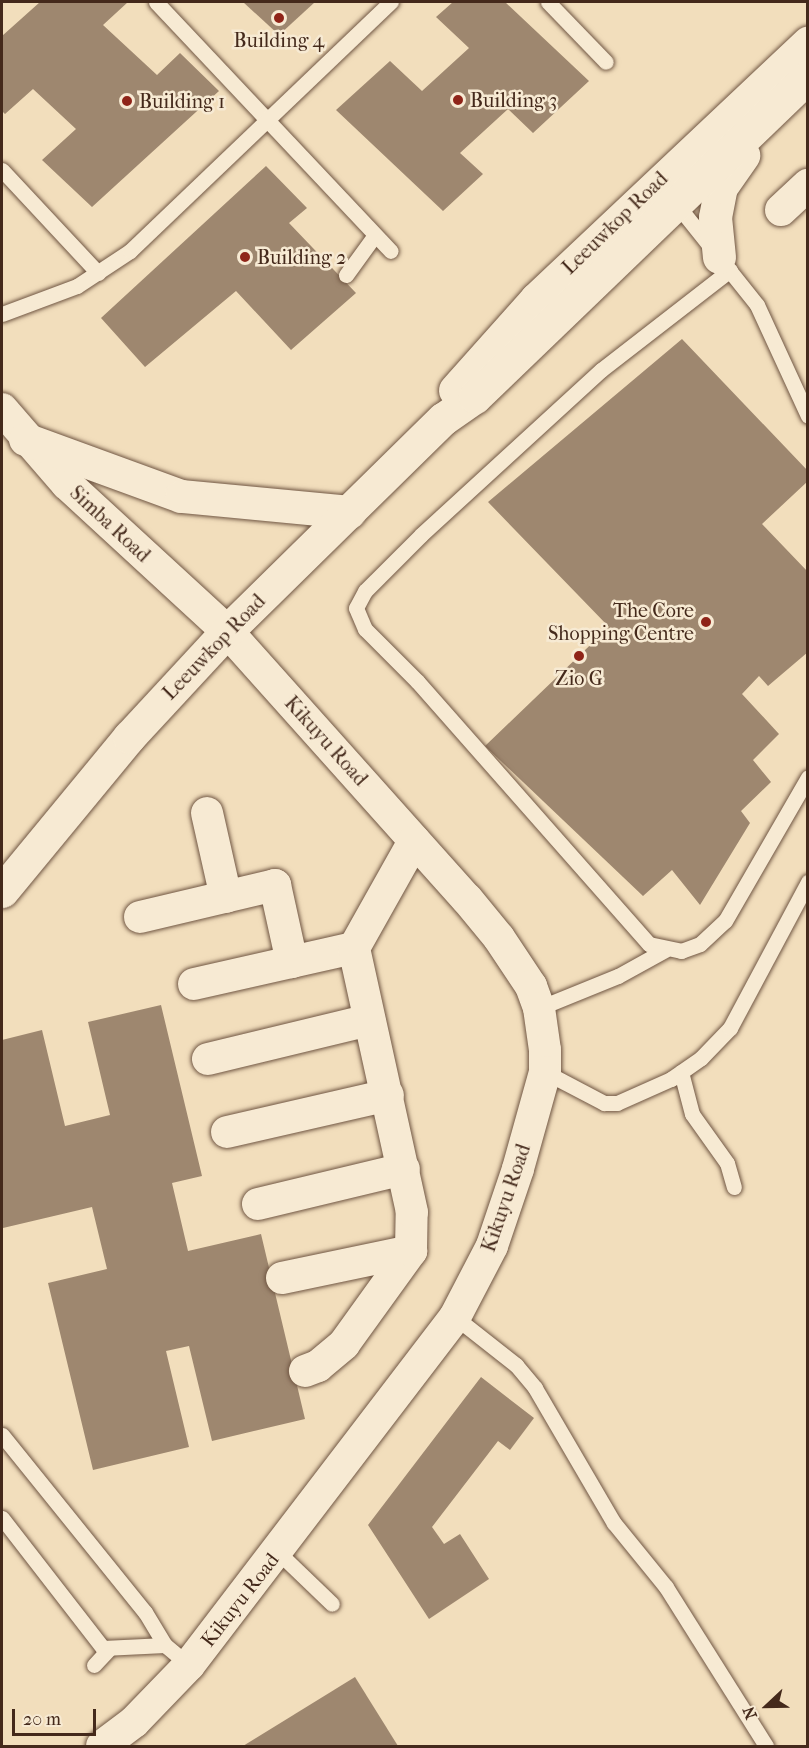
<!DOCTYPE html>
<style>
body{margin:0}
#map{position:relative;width:809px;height:1748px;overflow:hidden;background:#f2debc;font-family:"IM FELL French Canon",serif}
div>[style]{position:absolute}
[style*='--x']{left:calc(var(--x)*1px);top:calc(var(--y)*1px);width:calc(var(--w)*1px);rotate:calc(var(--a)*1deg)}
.building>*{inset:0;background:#9e876f}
.roads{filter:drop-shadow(0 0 2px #705643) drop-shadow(0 0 2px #705643)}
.lane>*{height:15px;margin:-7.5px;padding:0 7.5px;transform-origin:7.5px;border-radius:7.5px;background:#f7ead3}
.street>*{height:32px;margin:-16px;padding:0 16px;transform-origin:16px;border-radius:16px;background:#f7ead3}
.secondary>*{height:33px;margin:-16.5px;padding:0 16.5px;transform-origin:16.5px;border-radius:16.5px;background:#f7ead3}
.dots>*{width:16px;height:16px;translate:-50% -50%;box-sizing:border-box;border:3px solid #f7ead3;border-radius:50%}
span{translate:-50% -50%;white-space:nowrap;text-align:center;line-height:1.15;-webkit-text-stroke:5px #f7ead3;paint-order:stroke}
.poi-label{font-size:20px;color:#44291b}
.left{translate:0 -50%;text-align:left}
.right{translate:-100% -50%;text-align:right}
.street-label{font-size:20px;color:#44291b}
.frame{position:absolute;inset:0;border:3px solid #44291b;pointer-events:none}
.north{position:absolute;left:737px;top:1676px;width:60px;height:60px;-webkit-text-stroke:4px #f7ead3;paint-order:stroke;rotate:248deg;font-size:16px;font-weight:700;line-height:24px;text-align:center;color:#44291b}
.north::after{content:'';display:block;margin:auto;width:21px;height:27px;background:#44291b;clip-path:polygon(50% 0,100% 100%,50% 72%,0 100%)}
.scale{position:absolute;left:12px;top:1709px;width:84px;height:27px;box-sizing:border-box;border:3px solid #44291b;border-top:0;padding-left:8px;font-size:18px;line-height:21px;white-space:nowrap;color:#44291b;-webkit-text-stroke:4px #f7ead3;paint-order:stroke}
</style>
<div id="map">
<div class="building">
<div style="clip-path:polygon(40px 2px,128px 2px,103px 25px,157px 75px,180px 53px,219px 91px,92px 207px,42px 160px,76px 129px,33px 89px,5px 114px,2px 111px,2px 36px)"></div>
<div style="clip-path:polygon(243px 2px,315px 2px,279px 35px)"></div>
<div style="clip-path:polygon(453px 2px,505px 2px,589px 81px,533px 133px,508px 109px,460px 153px,483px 174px,443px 211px,336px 110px,390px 61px,422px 91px,469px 48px,436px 17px)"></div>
<div style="clip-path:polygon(266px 166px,307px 208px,289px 223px,356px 293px,291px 350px,236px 291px,145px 367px,101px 318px)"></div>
<div style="clip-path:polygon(682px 339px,808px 471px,808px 481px,762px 524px,808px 572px,808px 652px,768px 686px,759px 676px,742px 694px,779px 734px,753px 760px,771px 782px,741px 811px,750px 823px,700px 905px,672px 870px,643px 896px,485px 746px,609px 627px,488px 502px)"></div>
<div style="clip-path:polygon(161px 1005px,202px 1176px,172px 1183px,188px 1251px,261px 1234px,305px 1419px,212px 1441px,189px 1346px,166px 1351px,189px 1447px,93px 1470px,48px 1283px,107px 1269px,92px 1207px,3px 1228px,2px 1040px,42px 1030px,65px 1126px,110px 1115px,88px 1022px)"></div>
<div style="clip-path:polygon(481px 1377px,534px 1418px,510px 1450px,498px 1441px,432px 1527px,444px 1544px,460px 1534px,489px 1579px,429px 1619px,368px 1525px)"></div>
<div style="clip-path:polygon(355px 1677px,398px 1746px,243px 1746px)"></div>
</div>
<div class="roads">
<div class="lane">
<div style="--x:156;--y:2;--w:342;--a:46.7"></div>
<div style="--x:548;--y:2;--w:83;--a:46"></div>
<div style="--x:2;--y:170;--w:141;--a:47"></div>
<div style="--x:674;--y:201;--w:133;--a:51.4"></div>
<div style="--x:757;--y:305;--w:122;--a:65.3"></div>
<div style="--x:730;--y:270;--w:163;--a:142.2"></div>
<div style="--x:601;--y:370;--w:244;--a:137.5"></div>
<div style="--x:421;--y:535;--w:79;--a:135"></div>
<div style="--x:365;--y:591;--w:19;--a:118"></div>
<div style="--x:356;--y:608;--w:23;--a:67"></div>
<div style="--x:365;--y:629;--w:74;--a:45"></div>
<div style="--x:417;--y:681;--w:351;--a:48.6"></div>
<div style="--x:649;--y:944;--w:33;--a:12"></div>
<div style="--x:681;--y:951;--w:20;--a:-20"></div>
<div style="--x:700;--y:944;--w:34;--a:-43"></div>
<div style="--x:725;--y:921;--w:166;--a:-60"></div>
<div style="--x:346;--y:275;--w:49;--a:-54.1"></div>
<div style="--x:2;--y:314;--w:80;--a:-20.5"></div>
<div style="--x:77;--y:286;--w:64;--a:-33.4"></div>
<div style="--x:130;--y:251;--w:361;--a:-43.7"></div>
<div style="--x:539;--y:1008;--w:85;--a:-22.1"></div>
<div style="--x:618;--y:976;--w:54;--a:-29"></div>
<div style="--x:545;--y:1072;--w:67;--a:27.7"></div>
<div style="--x:604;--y:1103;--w:13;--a:0"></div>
<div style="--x:617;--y:1103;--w:59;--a:-24"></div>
<div style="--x:671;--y:1079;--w:37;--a:-35"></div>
<div style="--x:701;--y:1058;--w:42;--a:-46"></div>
<div style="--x:730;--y:1028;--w:166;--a:-61.9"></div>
<div style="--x:681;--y:1072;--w:43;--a:75.3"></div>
<div style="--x:692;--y:1114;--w:60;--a:54.5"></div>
<div style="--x:727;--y:1163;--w:25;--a:74"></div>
<div style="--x:455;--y:1317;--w:78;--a:38.2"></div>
<div style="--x:516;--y:1365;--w:30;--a:50"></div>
<div style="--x:535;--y:1388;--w:156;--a:59.7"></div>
<div style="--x:614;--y:1523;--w:82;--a:50.9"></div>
<div style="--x:666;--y:1587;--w:188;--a:57.8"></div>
<div style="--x:2;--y:1435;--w:228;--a:51.1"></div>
<div style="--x:145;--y:1612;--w:39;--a:59"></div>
<div style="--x:165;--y:1645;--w:31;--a:40"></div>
<div style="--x:2;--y:1518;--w:165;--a:52.2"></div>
<div style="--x:103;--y:1648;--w:62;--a:-2.8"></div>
<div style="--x:277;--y:1551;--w:76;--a:43.9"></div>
<div style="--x:94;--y:1665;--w:21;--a:-47"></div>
</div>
<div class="street">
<div style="--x:781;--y:210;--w:37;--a:-43"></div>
<div style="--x:2;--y:409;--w:99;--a:49.1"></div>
<div style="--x:67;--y:484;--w:217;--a:42.6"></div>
<div style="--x:227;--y:631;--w:360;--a:48.2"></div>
<div style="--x:467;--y:899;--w:50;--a:50.6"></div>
<div style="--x:499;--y:938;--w:58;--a:56.3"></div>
<div style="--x:531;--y:986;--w:23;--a:70"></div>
<div style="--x:539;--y:1008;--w:42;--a:81.9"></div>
<div style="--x:545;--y:1050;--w:22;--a:90"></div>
<div style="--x:545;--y:1072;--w:101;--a:105.6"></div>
<div style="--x:518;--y:1169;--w:81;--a:108.7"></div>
<div style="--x:492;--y:1246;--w:80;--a:117.5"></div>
<div style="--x:455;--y:1317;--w:438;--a:127.4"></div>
<div style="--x:189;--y:1665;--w:79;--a:134"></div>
<div style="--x:134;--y:1722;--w:40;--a:143"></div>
<div style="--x:207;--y:813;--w:86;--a:77.3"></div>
<div style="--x:140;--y:917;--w:139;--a:-13.3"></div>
<div style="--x:275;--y:885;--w:79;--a:77.6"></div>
<div style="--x:194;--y:984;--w:164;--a:-12.7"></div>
<div style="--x:208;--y:1059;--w:166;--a:-13.6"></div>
<div style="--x:227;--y:1132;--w:165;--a:-12.9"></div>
<div style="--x:258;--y:1204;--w:150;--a:-13.5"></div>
<div style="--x:282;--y:1278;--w:132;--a:-11.8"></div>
<div style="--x:305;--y:1371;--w:14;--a:-21"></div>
<div style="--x:318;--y:1366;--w:34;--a:-40"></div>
<div style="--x:344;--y:1344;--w:115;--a:-54.2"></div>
<div style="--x:411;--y:1251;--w:39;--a:-89"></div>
<div style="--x:412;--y:1212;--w:270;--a:-102.4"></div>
<div style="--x:354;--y:948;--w:123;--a:-60.7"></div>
</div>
<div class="secondary">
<div style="--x:719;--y:257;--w:40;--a:-95.7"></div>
<div style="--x:715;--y:217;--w:31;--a:-79"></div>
<div style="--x:721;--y:187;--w:39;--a:-55"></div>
<div style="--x:455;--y:390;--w:122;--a:-48.3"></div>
<div style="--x:536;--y:299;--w:374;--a:-43.3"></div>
<div style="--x:25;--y:439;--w:166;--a:20.1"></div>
<div style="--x:181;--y:496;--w:169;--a:5.4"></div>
<div style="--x:2;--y:891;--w:200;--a:-50.5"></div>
<div style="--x:129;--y:737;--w:144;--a:-47.2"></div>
<div style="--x:227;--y:631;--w:303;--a:-44.5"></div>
<div style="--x:443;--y:419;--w:39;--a:-35"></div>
<div style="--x:475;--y:397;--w:462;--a:-43.9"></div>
</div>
</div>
<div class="dots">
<div style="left:279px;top:18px;background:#8f2418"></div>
<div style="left:458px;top:100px;background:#8f2418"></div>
<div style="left:127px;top:101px;background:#8f2418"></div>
<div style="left:245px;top:257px;background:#8f2418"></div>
<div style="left:706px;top:622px;background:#8f2418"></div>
<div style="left:579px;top:656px;background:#8f2418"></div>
</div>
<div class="poi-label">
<span style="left:279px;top:40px">Building 4</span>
<span class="left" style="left:470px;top:100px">Building 3</span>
<span class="left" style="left:139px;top:101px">Building 1</span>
<span class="left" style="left:257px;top:257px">Building 2</span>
<span class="right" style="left:694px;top:622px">The Core<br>Shopping Centre</span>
<span style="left:579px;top:678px">Zio G</span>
</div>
<div class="street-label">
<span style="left:615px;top:223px;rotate:-44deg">Leeuwkop Road</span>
<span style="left:110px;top:524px;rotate:43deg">Simba Road</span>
<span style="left:214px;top:647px;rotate:-46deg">Leeuwkop Road</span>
<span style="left:326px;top:741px;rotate:48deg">Kikuyu Road</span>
<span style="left:506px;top:1198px;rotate:-71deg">Kikuyu Road</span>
<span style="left:240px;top:1600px;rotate:-52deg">Kikuyu Road</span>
</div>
<div class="frame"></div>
<div class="north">N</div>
<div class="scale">20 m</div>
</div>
